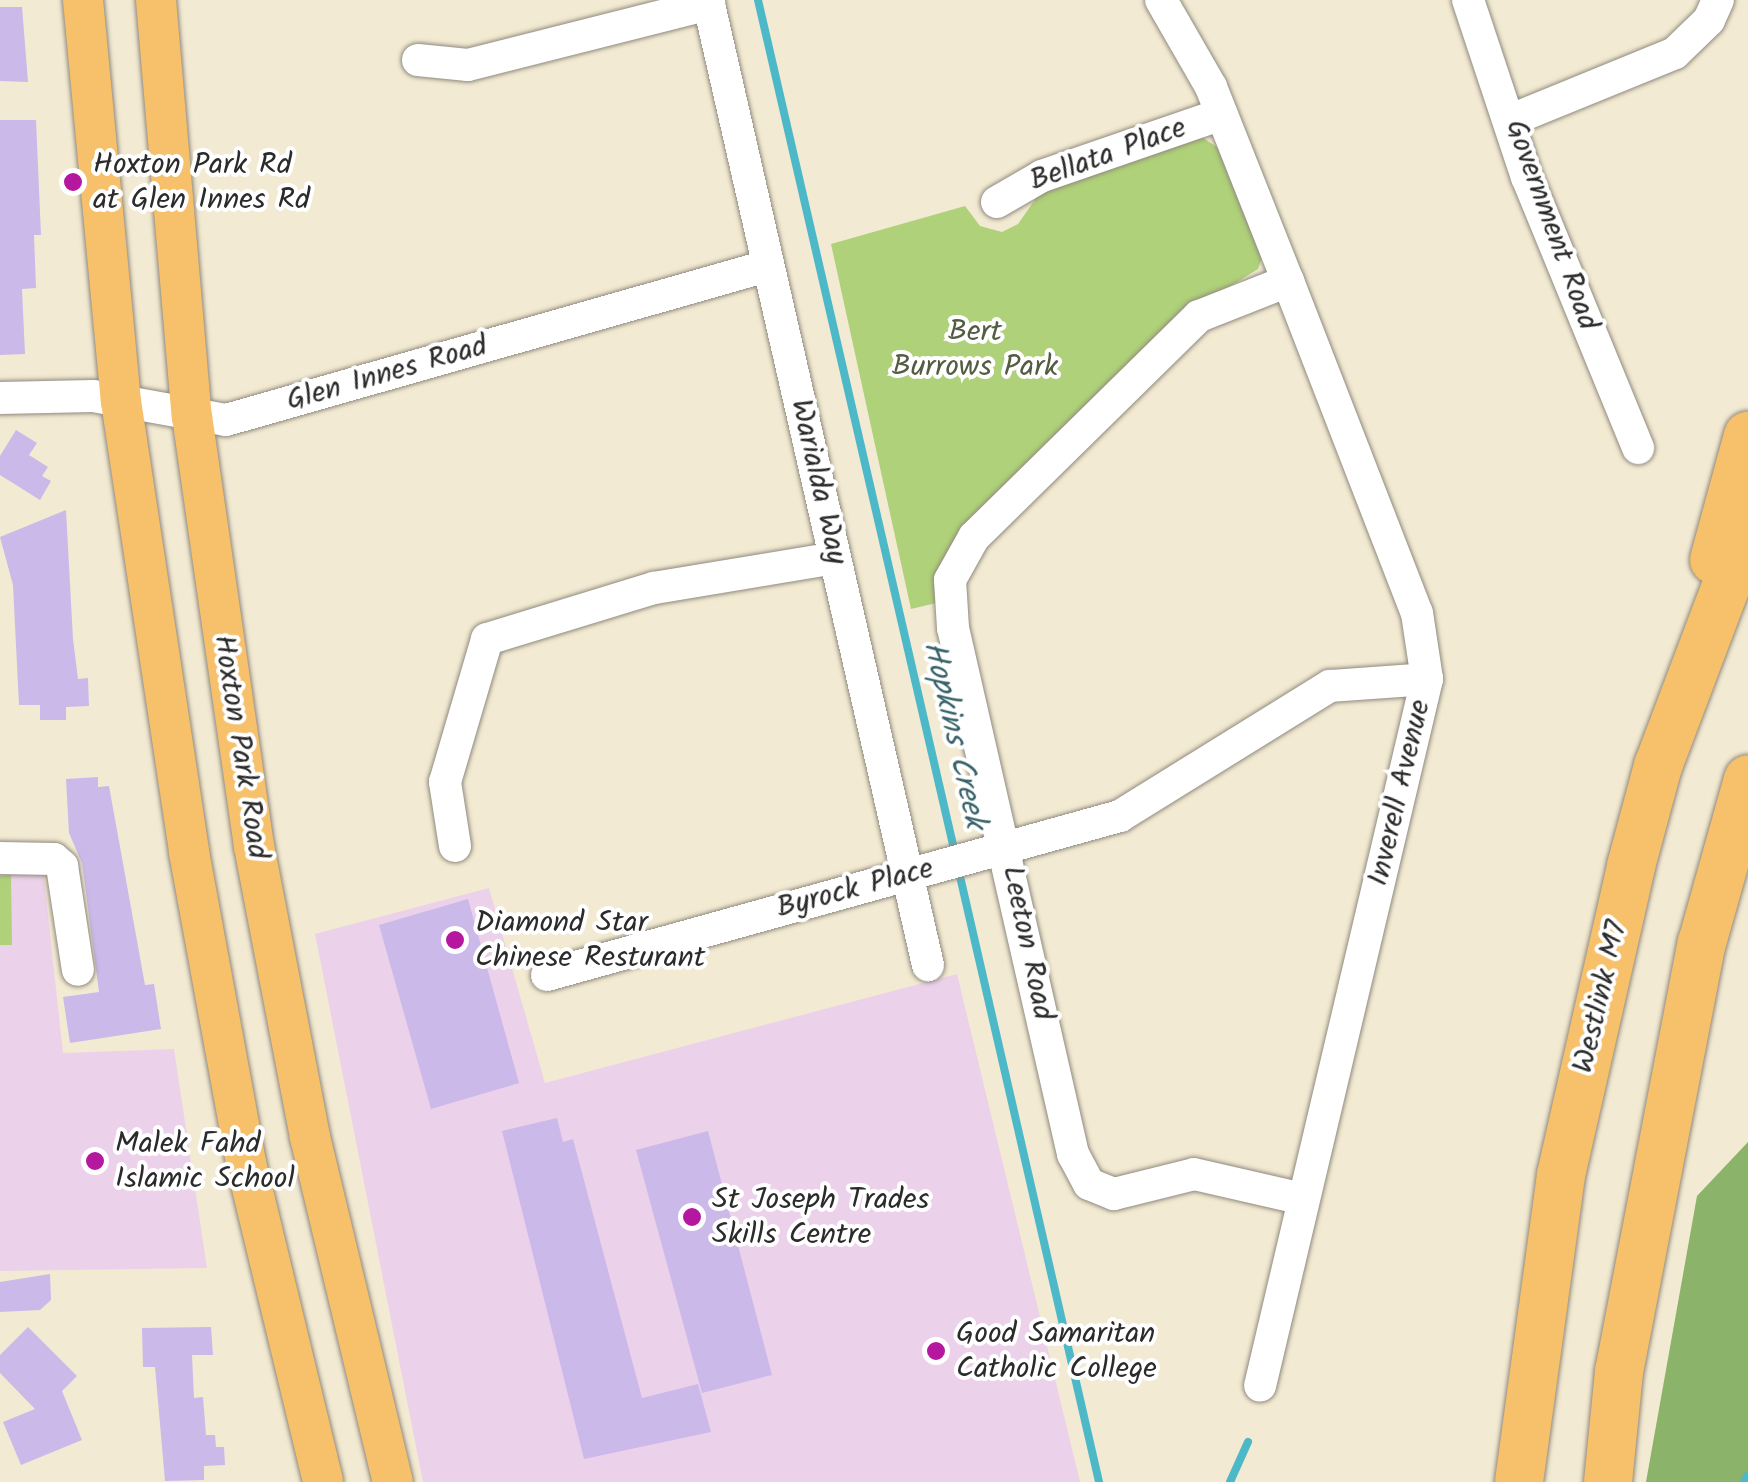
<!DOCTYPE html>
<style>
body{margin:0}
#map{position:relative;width:1748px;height:1482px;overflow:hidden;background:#f3ead3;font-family:Kalam,sans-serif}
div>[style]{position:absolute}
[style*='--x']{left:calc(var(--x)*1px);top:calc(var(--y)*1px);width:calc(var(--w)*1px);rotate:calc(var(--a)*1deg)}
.built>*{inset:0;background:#ecd1ea}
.green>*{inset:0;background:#afd179}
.forest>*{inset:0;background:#8bb369}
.stream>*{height:8px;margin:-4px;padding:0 4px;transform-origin:4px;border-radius:4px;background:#4cb8c8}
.building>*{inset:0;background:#cbb9e9}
.roads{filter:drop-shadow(0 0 2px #8f8a7f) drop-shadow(0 0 2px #8f8a7f)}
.minor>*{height:32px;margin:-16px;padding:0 16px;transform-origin:16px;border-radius:16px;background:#fff}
.major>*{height:40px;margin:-20px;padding:0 20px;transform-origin:20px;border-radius:20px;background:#f7c06b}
.highway>*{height:48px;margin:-24px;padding:0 24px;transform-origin:24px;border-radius:24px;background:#f7c06b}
.dots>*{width:28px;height:28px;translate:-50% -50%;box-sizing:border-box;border:5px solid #fff;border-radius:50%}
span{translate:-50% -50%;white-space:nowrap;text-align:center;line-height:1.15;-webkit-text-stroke:8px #fff;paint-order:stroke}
.street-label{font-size:30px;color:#2b2b2b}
.poi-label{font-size:30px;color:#2b2b2b}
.left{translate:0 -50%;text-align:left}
.park-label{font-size:30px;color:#535d42}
.water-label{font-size:32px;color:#38636a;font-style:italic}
</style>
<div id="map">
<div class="built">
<div style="clip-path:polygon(0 869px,43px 869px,63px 1053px,174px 1049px,207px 1268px,0 1271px)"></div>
<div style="clip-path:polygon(489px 888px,545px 1083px,957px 974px,1080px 1482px,423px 1482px,315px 934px)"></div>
</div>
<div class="green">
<div style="clip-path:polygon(1202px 137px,1221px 150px,1262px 258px,1258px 269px,1221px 292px,936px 603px,911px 609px,831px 244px,965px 206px,980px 226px,1002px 232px,1018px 224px,1043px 188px)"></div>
<div style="clip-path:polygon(11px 875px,12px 945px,0 945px,0 876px)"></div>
</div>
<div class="forest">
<div style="clip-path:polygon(1748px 1142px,1748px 1482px,1646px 1482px,1697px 1196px)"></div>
</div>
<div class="stream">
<div style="--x:758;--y:0;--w:875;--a:77"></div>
<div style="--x:959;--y:872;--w:626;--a:77.07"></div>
<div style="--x:1230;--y:1482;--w:44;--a:-65.8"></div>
<div style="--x:1744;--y:1482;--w:8;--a:-60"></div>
</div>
<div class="building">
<div style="clip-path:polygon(0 7px,22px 7px,28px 82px,0 81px)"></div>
<div style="clip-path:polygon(0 120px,36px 120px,41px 235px,34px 235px,36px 288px,22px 289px,25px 354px,0 355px)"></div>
<div style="clip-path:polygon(16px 430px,37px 443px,29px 455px,48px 467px,42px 476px,51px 481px,40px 500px,0 475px,0 456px)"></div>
<div style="clip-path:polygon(66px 510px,73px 639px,78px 679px,88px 678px,89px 706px,66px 707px,66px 720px,40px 720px,40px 705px,19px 705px,13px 585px,0 537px)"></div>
<div style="clip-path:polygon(98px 777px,98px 787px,109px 786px,145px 985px,154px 984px,161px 1029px,70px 1043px,63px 997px,99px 992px,82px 863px,69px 833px,66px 779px)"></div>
<div style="clip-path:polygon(468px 899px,519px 1083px,431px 1109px,379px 925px)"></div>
<div style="clip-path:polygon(557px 1118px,563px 1142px,573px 1139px,642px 1398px,698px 1384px,711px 1432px,584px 1459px,502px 1131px)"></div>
<div style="clip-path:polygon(708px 1131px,772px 1375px,702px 1393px,636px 1150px)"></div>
<div style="clip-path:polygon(50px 1274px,51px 1300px,40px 1310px,0 1312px,0 1282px)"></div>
<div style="clip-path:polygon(28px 1327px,77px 1376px,62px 1391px,82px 1440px,21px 1465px,3px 1422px,35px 1409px,0 1373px,0 1355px)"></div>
<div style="clip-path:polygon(211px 1327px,213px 1355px,192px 1355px,194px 1398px,203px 1397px,206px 1435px,215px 1435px,216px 1447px,224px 1447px,225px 1465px,204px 1466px,204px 1480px,165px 1481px,155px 1367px,143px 1367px,142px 1328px)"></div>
</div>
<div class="roads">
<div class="minor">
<div style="--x:708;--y:0;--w:990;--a:77.16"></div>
<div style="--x:1161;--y:0;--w:100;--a:60.1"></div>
<div style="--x:1211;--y:87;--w:209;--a:68.4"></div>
<div style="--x:1288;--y:281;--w:356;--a:68.8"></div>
<div style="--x:1417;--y:613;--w:67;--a:81.4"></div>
<div style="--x:1427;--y:679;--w:726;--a:103.29"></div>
<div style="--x:1468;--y:0;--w:187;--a:71.6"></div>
<div style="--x:1527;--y:177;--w:293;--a:67.7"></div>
<div style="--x:418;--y:60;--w:50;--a:5.7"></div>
<div style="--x:468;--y:65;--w:249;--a:-14.2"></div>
<div style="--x:1511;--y:120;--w:177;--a:-22.2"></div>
<div style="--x:1675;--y:53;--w:47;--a:-44.1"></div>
<div style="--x:1709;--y:20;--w:22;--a:-66"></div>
<div style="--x:997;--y:202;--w:52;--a:-30"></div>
<div style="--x:1042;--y:176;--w:190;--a:-19"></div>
<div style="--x:1288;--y:281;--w:96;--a:158.5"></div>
<div style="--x:1199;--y:316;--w:315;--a:135.5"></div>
<div style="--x:974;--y:537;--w:49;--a:119.2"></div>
<div style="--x:950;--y:580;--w:48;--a:86.4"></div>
<div style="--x:953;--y:628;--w:540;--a:77.15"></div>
<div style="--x:1073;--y:1154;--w:34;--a:62"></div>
<div style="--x:1089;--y:1184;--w:27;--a:22"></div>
<div style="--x:1114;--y:1194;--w:82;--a:-14"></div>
<div style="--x:1194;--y:1174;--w:112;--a:12.9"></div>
<div style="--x:0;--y:398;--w:93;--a:-1.2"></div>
<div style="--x:93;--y:396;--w:135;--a:10.2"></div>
<div style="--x:226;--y:420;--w:562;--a:-15.89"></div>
<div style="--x:455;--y:846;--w:65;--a:-98.9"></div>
<div style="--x:445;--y:782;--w:149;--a:-73.6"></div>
<div style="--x:487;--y:639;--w:175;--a:-17"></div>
<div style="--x:654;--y:588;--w:183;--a:-9.4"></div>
<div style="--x:0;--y:858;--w:54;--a:1.1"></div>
<div style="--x:54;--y:859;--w:11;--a:41"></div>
<div style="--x:62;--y:866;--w:105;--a:81.3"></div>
<div style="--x:547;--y:975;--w:595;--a:-15.51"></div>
<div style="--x:1120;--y:816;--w:247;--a:-31.8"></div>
<div style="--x:1330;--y:686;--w:97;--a:-4.1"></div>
</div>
<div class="major">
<div style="--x:83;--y:0;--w:403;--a:84.6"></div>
<div style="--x:121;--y:401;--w:456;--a:81.4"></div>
<div style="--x:189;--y:852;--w:316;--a:79.6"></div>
<div style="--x:246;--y:1163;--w:328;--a:76.4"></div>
<div style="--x:156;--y:0;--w:418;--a:85.1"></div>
<div style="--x:192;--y:416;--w:434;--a:81.8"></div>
<div style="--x:254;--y:846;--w:296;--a:79.1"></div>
<div style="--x:310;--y:1137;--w:355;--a:76.5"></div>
</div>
<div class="highway">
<div style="--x:1714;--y:560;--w:129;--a:-74.7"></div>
<div style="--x:1519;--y:1482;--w:310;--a:-82.2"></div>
<div style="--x:1561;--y:1175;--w:317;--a:-77.2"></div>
<div style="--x:1631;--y:866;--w:104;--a:-74.9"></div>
<div style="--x:1658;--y:766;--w:254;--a:-69.3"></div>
<div style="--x:1608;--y:1482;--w:111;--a:-84.3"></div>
<div style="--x:1619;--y:1372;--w:437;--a:-79.1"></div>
<div style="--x:1702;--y:943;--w:170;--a:-74.3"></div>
</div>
</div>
<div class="dots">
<div style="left:73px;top:182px;background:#b5179e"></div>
<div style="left:455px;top:940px;background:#b5179e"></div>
<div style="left:95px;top:1161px;background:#b5179e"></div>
<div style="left:692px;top:1217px;background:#b5179e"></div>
<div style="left:936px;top:1351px;background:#b5179e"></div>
</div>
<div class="street-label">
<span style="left:1108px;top:155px;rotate:-20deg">Bellata Place</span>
<span style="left:1551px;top:225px;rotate:70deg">Government Road</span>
<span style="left:387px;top:374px;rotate:-16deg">Glen Innes Road</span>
<span style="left:818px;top:482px;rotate:77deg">Warialda Way</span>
<span style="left:240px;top:747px;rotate:81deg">Hoxton Park Road</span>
<span style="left:1400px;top:793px;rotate:-77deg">Inverell Avenue</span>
<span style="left:855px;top:889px;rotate:-15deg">Byrock Place</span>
<span style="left:1027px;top:943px;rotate:78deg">Leeton Road</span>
<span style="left:1601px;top:997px;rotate:-77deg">Westlink M7</span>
</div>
<div class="poi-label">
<span class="left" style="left:93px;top:182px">Hoxton Park Rd<br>at Glen Innes Rd</span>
<span class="left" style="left:475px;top:940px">Diamond Star<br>Chinese Resturant</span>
<span class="left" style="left:115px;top:1161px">Malek Fahd<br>Islamic School</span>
<span class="left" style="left:712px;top:1217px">St Joseph Trades<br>Skills Centre</span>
<span class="left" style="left:956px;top:1351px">Good Samaritan<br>Catholic College</span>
</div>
<div class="park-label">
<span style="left:975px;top:349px">Bert<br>Burrows Park</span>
</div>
<div class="water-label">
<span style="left:953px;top:735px;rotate:77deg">Hopkins Creek</span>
</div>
</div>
